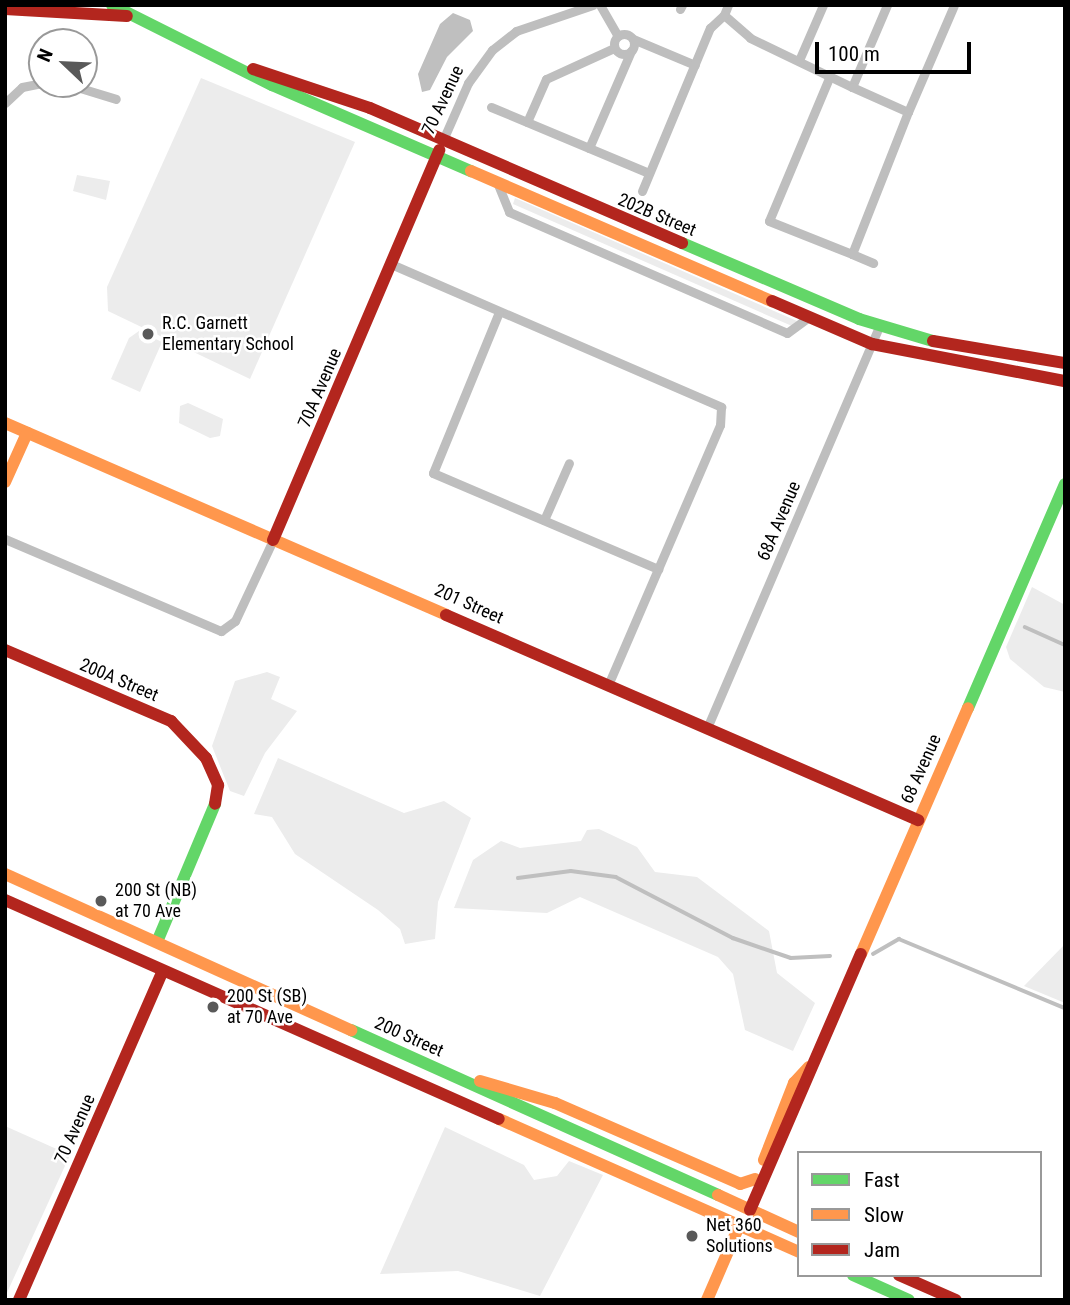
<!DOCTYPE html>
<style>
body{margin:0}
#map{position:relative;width:1070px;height:1305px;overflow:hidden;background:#fff;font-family:"Roboto Condensed",sans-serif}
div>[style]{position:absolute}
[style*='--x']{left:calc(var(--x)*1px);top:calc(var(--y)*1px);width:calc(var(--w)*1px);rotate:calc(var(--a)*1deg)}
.green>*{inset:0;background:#ececec}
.water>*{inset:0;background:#bfbfbf}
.stream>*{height:3.5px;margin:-1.75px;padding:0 1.75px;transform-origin:1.75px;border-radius:1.75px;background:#bfbfbf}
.street>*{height:9px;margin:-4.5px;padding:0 4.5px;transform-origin:4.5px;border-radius:4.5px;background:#bebebe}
.street>.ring{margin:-4.5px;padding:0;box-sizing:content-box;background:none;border:9px solid #bebebe;border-radius:50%}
.fast>*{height:12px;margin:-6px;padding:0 6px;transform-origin:6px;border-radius:6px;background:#63d668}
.slow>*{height:12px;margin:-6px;padding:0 6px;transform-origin:6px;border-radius:6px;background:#ff974d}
.jam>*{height:12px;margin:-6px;padding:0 6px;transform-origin:6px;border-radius:6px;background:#b3261e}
.dots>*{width:19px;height:19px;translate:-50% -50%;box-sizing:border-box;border:4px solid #fff;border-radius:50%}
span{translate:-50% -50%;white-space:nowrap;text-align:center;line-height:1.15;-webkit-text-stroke:5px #fff;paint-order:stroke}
.street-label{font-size:18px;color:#000}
.poi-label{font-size:18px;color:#000}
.left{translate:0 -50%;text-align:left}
.frame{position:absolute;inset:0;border:7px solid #000;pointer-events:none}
.legend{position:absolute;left:797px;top:1151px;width:245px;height:126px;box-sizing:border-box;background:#fff;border:2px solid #999;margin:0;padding:9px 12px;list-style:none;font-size:21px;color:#000}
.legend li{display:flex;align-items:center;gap:14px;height:35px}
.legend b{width:35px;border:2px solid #999}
.north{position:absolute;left:28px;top:28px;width:70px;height:70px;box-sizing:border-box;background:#fff;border:2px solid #999;border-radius:50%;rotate:293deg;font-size:19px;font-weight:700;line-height:28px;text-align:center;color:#000}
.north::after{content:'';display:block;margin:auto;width:24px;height:32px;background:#595959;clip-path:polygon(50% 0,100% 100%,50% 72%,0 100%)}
.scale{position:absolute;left:815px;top:42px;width:156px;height:32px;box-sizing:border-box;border:4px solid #000;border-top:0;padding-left:9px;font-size:21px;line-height:24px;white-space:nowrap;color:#000;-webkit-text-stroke:5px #fff;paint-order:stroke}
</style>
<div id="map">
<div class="green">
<div style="clip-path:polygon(201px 78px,355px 142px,250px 379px,108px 311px,107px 287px)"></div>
<div style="clip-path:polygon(77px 175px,110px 181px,106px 200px,73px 191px)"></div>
<div style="clip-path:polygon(515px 198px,797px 321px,792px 326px,513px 204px)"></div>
<div style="clip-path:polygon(139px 331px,162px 342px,140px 392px,111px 379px,129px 338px)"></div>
<div style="clip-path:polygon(188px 403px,223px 419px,220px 436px,210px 438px,179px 423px,180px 406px)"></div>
<div style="clip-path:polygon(1032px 587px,1065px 605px,1065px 692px,1044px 687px,1010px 659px,1006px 647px)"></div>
<div style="clip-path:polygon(267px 672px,280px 677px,271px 699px,297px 711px,265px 753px,244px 796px,230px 791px,212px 746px,235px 681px)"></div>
<div style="clip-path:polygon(278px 758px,404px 813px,444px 801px,471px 818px,438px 902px,435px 939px,405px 944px,400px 929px,378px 910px,295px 854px,272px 817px,254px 814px)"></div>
<div style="clip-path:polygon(599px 829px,637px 847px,655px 872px,697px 877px,769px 931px,777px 973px,815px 1003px,793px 1051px,745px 1030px,733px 974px,718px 957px,580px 897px,547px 913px,454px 908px,473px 860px,501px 841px,520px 848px,581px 841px,587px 830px)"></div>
<div style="clip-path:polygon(1065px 944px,1065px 1003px,1024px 986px)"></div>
<div style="clip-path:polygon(5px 1126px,70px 1155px,5px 1297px)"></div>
<div style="clip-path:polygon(445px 1127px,524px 1165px,534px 1180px,557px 1176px,569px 1161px,603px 1175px,540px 1296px,458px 1271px,380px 1274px)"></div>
</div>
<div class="water">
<div style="clip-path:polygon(453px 13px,470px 20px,473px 31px,447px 57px,430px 90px,422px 92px,418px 74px,440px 24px)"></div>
</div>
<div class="stream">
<div style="--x:1025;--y:627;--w:44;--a:24.2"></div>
<div style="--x:518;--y:878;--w:53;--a:-7.5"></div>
<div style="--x:571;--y:871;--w:45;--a:7.6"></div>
<div style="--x:616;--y:877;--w:132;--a:27.5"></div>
<div style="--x:733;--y:938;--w:61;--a:19"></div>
<div style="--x:791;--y:958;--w:39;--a:-3"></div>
<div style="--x:873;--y:954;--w:30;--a:-30"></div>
<div style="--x:899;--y:939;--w:180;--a:22.6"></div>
</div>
<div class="street">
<div style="--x:600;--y:5;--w:36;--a:60"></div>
<div style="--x:728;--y:5;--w:11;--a:112"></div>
<div style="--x:724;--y:15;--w:35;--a:41"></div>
<div style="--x:750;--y:38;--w:113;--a:25.7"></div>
<div style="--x:852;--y:87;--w:89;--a:-66.9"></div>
<div style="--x:680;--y:9;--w:4;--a:-63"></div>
<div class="ring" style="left:614px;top:34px;width:11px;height:11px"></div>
<div style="--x:633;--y:39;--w:67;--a:22.8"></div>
<div style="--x:800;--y:58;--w:58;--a:-66.5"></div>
<div style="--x:829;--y:78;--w:155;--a:112.8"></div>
<div style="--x:769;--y:221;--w:89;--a:21.7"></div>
<div style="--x:852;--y:254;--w:153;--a:-68.5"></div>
<div style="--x:908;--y:112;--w:61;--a:-155.9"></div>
<div style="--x:67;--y:84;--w:51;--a:17"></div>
<div style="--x:5;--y:103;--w:23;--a:-43"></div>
<div style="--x:22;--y:87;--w:20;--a:-11"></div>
<div style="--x:491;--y:107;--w:171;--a:22.7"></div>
<div style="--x:908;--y:112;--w:116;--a:-66.7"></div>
<div style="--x:527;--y:122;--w:47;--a:-66.2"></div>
<div style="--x:546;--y:79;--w:75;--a:-24.5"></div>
<div style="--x:443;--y:140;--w:62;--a:-66.3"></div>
<div style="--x:468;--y:83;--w:41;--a:-54"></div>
<div style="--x:492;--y:50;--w:31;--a:-38"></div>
<div style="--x:516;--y:31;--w:81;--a:-18.7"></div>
<div style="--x:589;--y:148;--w:106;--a:-66.6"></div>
<div style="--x:497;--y:182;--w:32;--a:68"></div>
<div style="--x:509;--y:212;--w:303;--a:23.5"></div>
<div style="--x:787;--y:333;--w:26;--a:-36"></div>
<div style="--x:642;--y:191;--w:177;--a:-67.4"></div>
<div style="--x:710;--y:28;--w:19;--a:-43"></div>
<div style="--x:852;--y:254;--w:23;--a:23"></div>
<div style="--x:391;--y:264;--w:360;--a:23.4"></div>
<div style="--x:721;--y:407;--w:18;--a:93"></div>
<div style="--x:720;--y:425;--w:283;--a:113.3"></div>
<div style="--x:499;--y:312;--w:174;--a:112.3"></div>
<div style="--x:433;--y:473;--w:245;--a:23.1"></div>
<div style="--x:544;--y:520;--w:62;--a:-66.3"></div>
<div style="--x:5;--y:539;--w:235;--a:23.1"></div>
<div style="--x:221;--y:631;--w:17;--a:-36"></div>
<div style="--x:235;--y:621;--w:89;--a:-64.9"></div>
<div style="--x:707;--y:728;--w:436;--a:-66.8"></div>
</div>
<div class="fast">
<div style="--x:112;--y:5;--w:179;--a:26.6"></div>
<div style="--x:272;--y:85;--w:217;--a:23.4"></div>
<div style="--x:682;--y:243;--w:193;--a:23.2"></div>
<div style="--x:859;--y:319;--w:77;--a:16.6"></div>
<div style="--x:968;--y:708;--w:244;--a:-66.6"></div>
<div style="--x:157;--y:942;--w:150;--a:-67.2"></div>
<div style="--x:351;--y:1030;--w:402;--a:24.2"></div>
<div style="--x:853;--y:1275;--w:61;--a:24.1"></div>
</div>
<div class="slow">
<div style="--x:471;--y:171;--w:328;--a:23.4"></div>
<div style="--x:5;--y:423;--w:481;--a:23.5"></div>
<div style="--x:5;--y:482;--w:54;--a:-65.8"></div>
<div style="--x:5;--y:874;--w:380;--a:24.3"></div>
<div style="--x:861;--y:954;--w:268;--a:-66.5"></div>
<div style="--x:480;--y:1081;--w:78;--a:16.3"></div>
<div style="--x:555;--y:1103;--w:202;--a:23.6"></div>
<div style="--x:740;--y:1184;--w:16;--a:-18"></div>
<div style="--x:499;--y:1119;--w:328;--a:23.9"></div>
<div style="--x:764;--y:1160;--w:83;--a:-68.7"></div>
<div style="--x:794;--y:1083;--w:22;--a:-47"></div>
<div style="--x:718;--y:1195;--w:89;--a:24.6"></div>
<div style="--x:707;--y:1300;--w:81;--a:-66.6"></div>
</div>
<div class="jam">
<div style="--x:5;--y:9;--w:122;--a:3.3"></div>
<div style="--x:253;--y:69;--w:123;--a:18.4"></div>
<div style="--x:370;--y:108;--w:340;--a:23.4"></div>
<div style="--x:772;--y:301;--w:109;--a:23.3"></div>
<div style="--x:872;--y:344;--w:197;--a:10.9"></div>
<div style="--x:933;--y:341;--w:134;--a:9.5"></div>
<div style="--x:273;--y:540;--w:424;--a:-66.9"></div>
<div style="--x:446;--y:615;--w:515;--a:23.48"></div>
<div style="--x:5;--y:650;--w:181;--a:23.2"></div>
<div style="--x:171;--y:721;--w:51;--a:46.6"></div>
<div style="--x:206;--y:758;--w:30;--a:66"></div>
<div style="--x:218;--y:785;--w:19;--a:99"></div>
<div style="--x:5;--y:900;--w:540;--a:23.91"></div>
<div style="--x:750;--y:1210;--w:279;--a:-66.6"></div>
<div style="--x:899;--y:1275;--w:62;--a:23.7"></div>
<div style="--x:19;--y:1300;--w:358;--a:-66.4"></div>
</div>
<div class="dots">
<div style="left:148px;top:334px;background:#595959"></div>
<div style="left:101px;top:901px;background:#595959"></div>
<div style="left:213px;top:1007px;background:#595959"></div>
<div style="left:692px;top:1236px;background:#595959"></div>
</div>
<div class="street-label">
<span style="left:443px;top:100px;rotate:-65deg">70 Avenue</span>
<span style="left:657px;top:215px;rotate:23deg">202B Street</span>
<span style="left:320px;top:388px;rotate:-67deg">70A Avenue</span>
<span style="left:779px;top:521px;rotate:-67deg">68A Avenue</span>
<span style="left:469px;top:604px;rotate:24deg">201 Street</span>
<span style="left:119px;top:680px;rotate:23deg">200A Street</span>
<span style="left:921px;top:769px;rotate:-66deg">68 Avenue</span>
<span style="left:409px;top:1037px;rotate:24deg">200 Street</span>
<span style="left:75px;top:1129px;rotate:-66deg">70 Avenue</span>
</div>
<div class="poi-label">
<span class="left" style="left:162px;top:334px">R.C. Garnett<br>Elementary School</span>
<span class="left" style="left:115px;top:901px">200 St (NB)<br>at 70 Ave</span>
<span class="left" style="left:227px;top:1007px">200 St (SB)<br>at 70 Ave</span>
<span class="left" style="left:706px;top:1236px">Net 360<br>Solutions</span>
</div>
<div class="frame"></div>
<ul class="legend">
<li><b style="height:9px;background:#63d668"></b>Fast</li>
<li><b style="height:9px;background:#ff974d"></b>Slow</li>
<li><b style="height:9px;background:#b3261e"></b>Jam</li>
</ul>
<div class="north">N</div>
<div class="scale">100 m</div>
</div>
